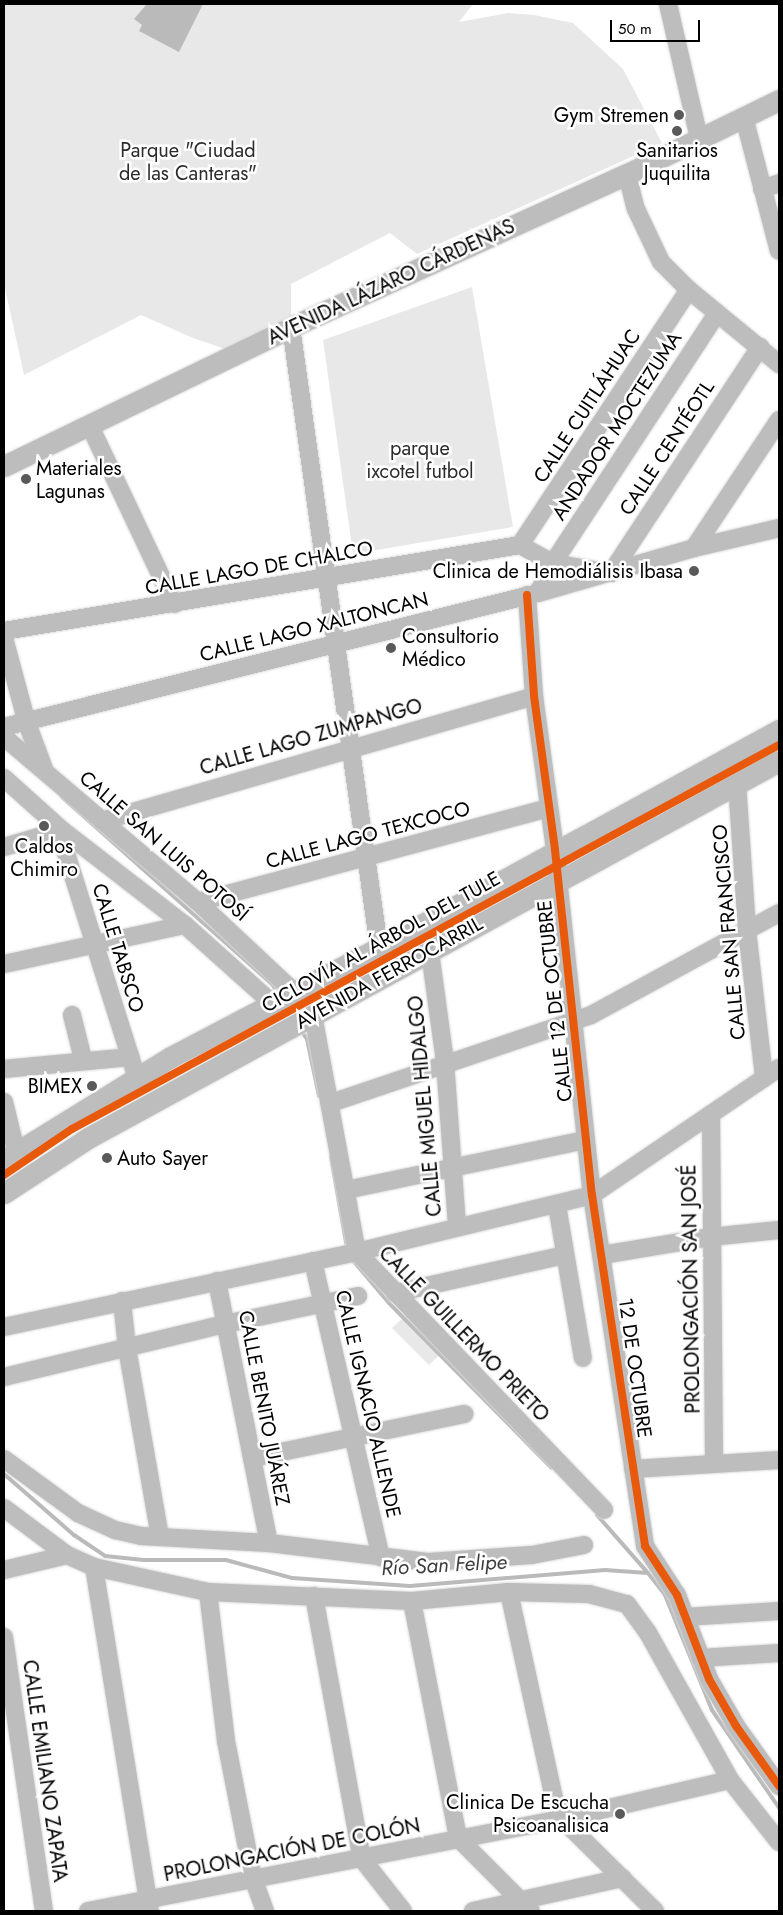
<!DOCTYPE html>
<meta charset="utf-8">
<style>
body{margin:0}
#map{position:relative;width:783px;height:1915px;overflow:hidden;background:#fff;font-family:Jost,sans-serif}
div>[style]{position:absolute}
[style*='--x']{left:calc(var(--x)*1px);top:calc(var(--y)*1px);width:calc(var(--w)*1px);rotate:calc(var(--a)*1deg)}
.green>*{inset:0;background:#e8e8e8}
.water>*{inset:0;background:#bababa}
.stream>*{height:4px;margin:-2px;padding:0 2px;transform-origin:2px;border-radius:2px;background:#bababa}
.roads{filter:drop-shadow(0 0 1px #dbdbdb) drop-shadow(0 0 1px #dbdbdb)}
.minor>*{height:18px;margin:-9px;padding:0 9px;transform-origin:9px;border-radius:9px;background:#bdbdbd}
.major>*{height:21px;margin:-10.5px;padding:0 10.5px;transform-origin:10.5px;border-radius:10.5px;background:#bdbdbd}
.cycleway>*{height:8px;margin:-4px;padding:0 4px;transform-origin:4px;border-radius:4px;background:#e8590c}
.dots>*{width:14px;height:14px;translate:-50% -50%;box-sizing:border-box;border:2px solid #fff;border-radius:50%}
span{translate:-50% -50%;white-space:nowrap;text-align:center;line-height:1.15;-webkit-text-stroke:5px #fff;paint-order:stroke}
.poi-label{font-size:20px;color:#000}
.right{translate:-100% -50%;text-align:right}
.left{translate:0 -50%;text-align:left}
.park-label{font-size:20px;color:#2c2c2c}
.street-label{font-size:20px;color:#000}
.water-label{font-size:21px;color:#3d3d3d;font-style:italic}
.frame{position:absolute;inset:0;border:5px solid #000;pointer-events:none}
.scale{position:absolute;left:610px;top:20px;width:90px;height:22px;box-sizing:border-box;border:2px solid #000;border-top:0;padding-left:6px;font-size:15px;line-height:18px;white-space:nowrap;color:#000;-webkit-text-stroke:4px #fff;paint-order:stroke}
</style>
<div id="map">
<div class="green">
<div style="clip-path:polygon(4px 4px,473px 4px,459px 22px,508px 13px,534px 15px,573px 23px,623px 69px,662px 143px,417px 254px,390px 233px,291px 284px,291px 327px,237px 353px,193px 338px,141px 315px,24px 375px,4px 284px)"></div>
<div style="clip-path:polygon(472px 287px,513px 527px,353px 554px,323px 340px)"></div>
<div style="clip-path:polygon(409px 1312px,446px 1349px,429px 1365px,392px 1328px)"></div>
</div>
<div class="water">
<div style="clip-path:polygon(147px 4px,203px 4px,179px 52px,139px 31px,142px 25px,134px 19px)"></div>
</div>
<div class="stream">
<div style="--x:62;--y:797;--w:283;--a:41.7"></div>
<div style="--x:273;--y:985;--w:10;--a:61"></div>
<div style="--x:300;--y:1029;--w:12;--a:55"></div>
<div style="--x:307;--y:1039;--w:58;--a:78.1"></div>
<div style="--x:331;--y:1157;--w:92;--a:80"></div>
<div style="--x:350;--y:1257;--w:60;--a:49.7"></div>
<div style="--x:389;--y:1303;--w:231;--a:45.4"></div>
<div style="--x:4;--y:1474;--w:93;--a:41.1"></div>
<div style="--x:74;--y:1535;--w:37;--a:34"></div>
<div style="--x:105;--y:1556;--w:39;--a:6"></div>
<div style="--x:144;--y:1560;--w:82;--a:0"></div>
<div style="--x:226;--y:1560;--w:68;--a:15.3"></div>
<div style="--x:292;--y:1578;--w:118;--a:3.9"></div>
<div style="--x:410;--y:1586;--w:196;--a:-4.7"></div>
<div style="--x:605;--y:1570;--w:43;--a:4"></div>
<div style="--x:648;--y:1573;--w:28;--a:52"></div>
<div style="--x:665;--y:1595;--w:124;--a:67.8"></div>
<div style="--x:712;--y:1710;--w:119;--a:55.6"></div>
<div style="--x:597;--y:1515;--w:77;--a:48.7"></div>
</div>
<div class="roads">
<div class="minor">
<div style="--x:668;--y:4;--w:138;--a:77"></div>
<div style="--x:744;--y:117;--w:138;--a:75.4"></div>
<div style="--x:627;--y:174;--w:36;--a:76"></div>
<div style="--x:636;--y:209;--w:59;--a:64.7"></div>
<div style="--x:661;--y:262;--w:40;--a:45"></div>
<div style="--x:689;--y:290;--w:117;--a:39.4"></div>
<div style="--x:762;--y:189;--w:18;--a:-19"></div>
<div style="--x:291;--y:327;--w:627;--a:81.93"></div>
<div style="--x:90;--y:426;--w:197;--a:64.7"></div>
<div style="--x:520;--y:545;--w:38;--a:29"></div>
<div style="--x:553;--y:563;--w:59;--a:9.8"></div>
<div style="--x:611;--y:573;--w:271;--a:-56.6"></div>
<div style="--x:520;--y:545;--w:306;--a:-56.5"></div>
<div style="--x:694;--y:548;--w:154;--a:-56.4"></div>
<div style="--x:538;--y:593;--w:34;--a:-63"></div>
<div style="--x:553;--y:563;--w:299;--a:-56.7"></div>
<div style="--x:527;--y:595;--w:101;--a:86"></div>
<div style="--x:534;--y:696;--w:155;--a:82.2"></div>
<div style="--x:555;--y:850;--w:347;--a:83.9"></div>
<div style="--x:592;--y:1195;--w:355;--a:81.4"></div>
<div style="--x:645;--y:1546;--w:59;--a:56.9"></div>
<div style="--x:677;--y:1595;--w:90;--a:69.1"></div>
<div style="--x:709;--y:1679;--w:54;--a:60.1"></div>
<div style="--x:736;--y:1726;--w:74;--a:54.4"></div>
<div style="--x:4;--y:631;--w:523;--a:-9.46"></div>
<div style="--x:4;--y:638;--w:88;--a:74.9"></div>
<div style="--x:27;--y:723;--w:49;--a:69.7"></div>
<div style="--x:4;--y:727;--w:551;--a:-14.09"></div>
<div style="--x:538;--y:593;--w:162;--a:-16.1"></div>
<div style="--x:694;--y:548;--w:87;--a:-13.2"></div>
<div style="--x:4;--y:737;--w:255;--a:40.4"></div>
<div style="--x:198;--y:902;--w:130;--a:43.1"></div>
<div style="--x:4;--y:778;--w:78;--a:41.9"></div>
<div style="--x:62;--y:830;--w:155;--a:37.7"></div>
<div style="--x:185;--y:925;--w:117;--a:41.9"></div>
<div style="--x:737;--y:783;--w:147;--a:86.1"></div>
<div style="--x:747;--y:930;--w:149;--a:83.4"></div>
<div style="--x:102;--y:821;--w:450;--a:-16.1"></div>
<div style="--x:59;--y:831;--w:259;--a:72.5"></div>
<div style="--x:4;--y:847;--w:60;--a:-16.3"></div>
<div style="--x:198;--y:902;--w:362;--a:-15"></div>
<div style="--x:430;--y:952;--w:111;--a:82.2"></div>
<div style="--x:445;--y:1062;--w:164;--a:85.8"></div>
<div style="--x:4;--y:964;--w:185;--a:-12.2"></div>
<div style="--x:72;--y:1015;--w:45;--a:76"></div>
<div style="--x:313;--y:1015;--w:241;--a:79.5"></div>
<div style="--x:357;--y:1252;--w:357;--a:46.2"></div>
<div style="--x:4;--y:1069;--w:127;--a:-5.4"></div>
<div style="--x:4;--y:1102;--w:50;--a:76.2"></div>
<div style="--x:331;--y:1103;--w:274;--a:-18.7"></div>
<div style="--x:591;--y:1015;--w:214;--a:-28.5"></div>
<div style="--x:711;--y:1114;--w:349;--a:89.5"></div>
<div style="--x:346;--y:1190;--w:245;--a:-11.8"></div>
<div style="--x:557;--y:1205;--w:155;--a:80.4"></div>
<div style="--x:602;--y:1255;--w:109;--a:-9.5"></div>
<div style="--x:710;--y:1237;--w:69;--a:-5.8"></div>
<div style="--x:313;--y:1261;--w:304;--a:77.1"></div>
<div style="--x:217;--y:1281;--w:267;--a:78.8"></div>
<div style="--x:395;--y:1293;--w:174;--a:-12.6"></div>
<div style="--x:122;--y:1301;--w:47;--a:83.9"></div>
<div style="--x:127;--y:1348;--w:192;--a:80.1"></div>
<div style="--x:4;--y:1327;--w:361;--a:-12"></div>
<div style="--x:357;--y:1252;--w:242;--a:-13.6"></div>
<div style="--x:592;--y:1195;--w:226;--a:-34.2"></div>
<div style="--x:4;--y:1377;--w:227;--a:-13.5"></div>
<div style="--x:225;--y:1324;--w:136;--a:-11.9"></div>
<div style="--x:252;--y:1458;--w:217;--a:-11.7"></div>
<div style="--x:4;--y:1459;--w:92;--a:36.1"></div>
<div style="--x:78;--y:1513;--w:41;--a:24.7"></div>
<div style="--x:115;--y:1530;--w:27;--a:13"></div>
<div style="--x:141;--y:1536;--w:128;--a:3.1"></div>
<div style="--x:269;--y:1543;--w:160;--a:6.8"></div>
<div style="--x:428;--y:1562;--w:104;--a:-3.9"></div>
<div style="--x:532;--y:1555;--w:53;--a:-10.9"></div>
<div style="--x:633;--y:1469;--w:146;--a:-3.5"></div>
<div style="--x:4;--y:1508;--w:79;--a:36.7"></div>
<div style="--x:67;--y:1555;--w:30;--a:24"></div>
<div style="--x:94;--y:1567;--w:117;--a:12.4"></div>
<div style="--x:208;--y:1592;--w:204;--a:2.5"></div>
<div style="--x:412;--y:1601;--w:97;--a:-5.3"></div>
<div style="--x:509;--y:1592;--w:80;--a:1.4"></div>
<div style="--x:589;--y:1594;--w:39;--a:15"></div>
<div style="--x:627;--y:1604;--w:36;--a:54"></div>
<div style="--x:648;--y:1633;--w:168;--a:60.8"></div>
<div style="--x:730;--y:1780;--w:79;--a:51.7"></div>
<div style="--x:94;--y:1567;--w:349;--a:80.8"></div>
<div style="--x:4;--y:1570;--w:65;--a:-13.4"></div>
<div style="--x:208;--y:1592;--w:150;--a:83.1"></div>
<div style="--x:226;--y:1741;--w:140;--a:78.9"></div>
<div style="--x:253;--y:1878;--w:35;--a:70"></div>
<div style="--x:509;--y:1592;--w:211;--a:77.7"></div>
<div style="--x:554;--y:1798;--w:22;--a:69"></div>
<div style="--x:562;--y:1819;--w:131;--a:44.7"></div>
<div style="--x:314;--y:1596;--w:267;--a:79.7"></div>
<div style="--x:362;--y:1859;--w:66;--a:51.7"></div>
<div style="--x:412;--y:1601;--w:241;--a:79"></div>
<div style="--x:458;--y:1838;--w:103;--a:45"></div>
<div style="--x:685;--y:1617;--w:94;--a:-3.7"></div>
<div style="--x:4;--y:1637;--w:277;--a:81.7"></div>
<div style="--x:700;--y:1658;--w:79;--a:-3.6"></div>
<div style="--x:88;--y:1911;--w:483;--a:-11"></div>
<div style="--x:562;--y:1819;--w:172;--a:-13.1"></div>
<div style="--x:473;--y:1911;--w:153;--a:-12.5"></div>
</div>
<div class="major">
<div style="--x:4;--y:466;--w:319;--a:-25.8"></div>
<div style="--x:291;--y:327;--w:369;--a:-24.5"></div>
<div style="--x:627;--y:174;--w:169;--a:-26"></div>
<div style="--x:4;--y:1160;--w:196;--a:-31.7"></div>
<div style="--x:171;--y:1057;--w:235;--a:-27.7"></div>
<div style="--x:379;--y:948;--w:456;--a:-28.6"></div>
<div style="--x:4;--y:1193;--w:100;--a:-33.2"></div>
<div style="--x:88;--y:1138;--w:787;--a:-28.62"></div>
</div>
</div>
<div class="cycleway">
<div style="--x:527;--y:595;--w:101;--a:86"></div>
<div style="--x:534;--y:696;--w:155;--a:82.2"></div>
<div style="--x:555;--y:850;--w:347;--a:83.9"></div>
<div style="--x:592;--y:1195;--w:355;--a:81.4"></div>
<div style="--x:645;--y:1546;--w:59;--a:56.9"></div>
<div style="--x:677;--y:1595;--w:90;--a:69.1"></div>
<div style="--x:709;--y:1679;--w:54;--a:60.1"></div>
<div style="--x:736;--y:1726;--w:74;--a:54.4"></div>
<div style="--x:4;--y:1175;--w:82;--a:-34.1"></div>
<div style="--x:72;--y:1129;--w:805;--a:-28.51"></div>
</div>
<div class="dots">
<div style="left:679px;top:115px;background:#595959"></div>
<div style="left:677px;top:131px;background:#595959"></div>
<div style="left:26px;top:479px;background:#595959"></div>
<div style="left:694px;top:571px;background:#595959"></div>
<div style="left:391px;top:648px;background:#595959"></div>
<div style="left:44px;top:826px;background:#595959"></div>
<div style="left:92px;top:1086px;background:#595959"></div>
<div style="left:107px;top:1158px;background:#595959"></div>
<div style="left:620px;top:1814px;background:#595959"></div>
</div>
<div class="poi-label">
<span class="right" style="left:669px;top:115px">Gym Stremen</span>
<span style="left:677px;top:162px">Sanitarios<br>Juquilita</span>
<span class="left" style="left:36px;top:480px">Materiales<br>Lagunas</span>
<span class="right" style="left:683px;top:571px">Clinica de Hemodiálisis Ibasa</span>
<span class="left" style="left:402px;top:648px">Consultorio<br>Médico</span>
<span style="left:44px;top:858px">Caldos<br>Chimiro</span>
<span class="right" style="left:82px;top:1086px">BIMEX</span>
<span class="left" style="left:117px;top:1158px">Auto Sayer</span>
<span class="right" style="left:609px;top:1814px">Clinica De Escucha<br>Psicoanalisica</span>
</div>
<div class="park-label">
<span style="left:188px;top:162px">Parque "Ciudad<br>de las Canteras"</span>
<span style="left:420px;top:460px">parque<br>ixcotel futbol</span>
</div>
<div class="street-label">
<span style="left:391px;top:282px;rotate:-25deg">AVENIDA LÁZARO CÁRDENAS</span>
<span style="left:587px;top:406px;rotate:-57deg">CALLE CUITLÁHUAC</span>
<span style="left:617px;top:426px;rotate:-57deg">ANDADOR MOCTEZUMA</span>
<span style="left:667px;top:448px;rotate:-57deg">CALLE CENTÉOTL</span>
<span style="left:259px;top:568px;rotate:-10deg">CALLE LAGO DE CHALCO</span>
<span style="left:314px;top:627px;rotate:-14deg">CALLE LAGO XALTONCAN</span>
<span style="left:311px;top:737px;rotate:-16deg">CALLE LAGO ZUMPANGO</span>
<span style="left:368px;top:835px;rotate:-15deg">CALLE LAGO TEXCOCO</span>
<span style="left:164px;top:846px;rotate:41deg">CALLE SAN LUIS POTOSÍ</span>
<span style="left:729px;top:932px;rotate:-95deg">CALLE SAN FRANCISCO</span>
<span style="left:381px;top:942px;rotate:-29deg">CICLOVÍA AL ÁRBOL DEL TULE</span>
<span style="left:118px;top:948px;rotate:73deg">CALLE TABSCO</span>
<span style="left:389px;top:973px;rotate:-29deg">AVENIDA FERROCARRIL</span>
<span style="left:555px;top:1001px;rotate:-96deg">CALLE 12 DE OCTUBRE</span>
<span style="left:425px;top:1106px;rotate:-95deg">CALLE MIGUEL HIDALGO</span>
<span style="left:691px;top:1289px;rotate:-91deg">PROLONGACIÓN SAN JOSÉ</span>
<span style="left:464px;top:1334px;rotate:46deg">CALLE GUILLERMO PRIETO</span>
<span style="left:635px;top:1368px;rotate:82deg">12 DE OCTUBRE</span>
<span style="left:368px;top:1404px;rotate:77deg">CALLE IGNACIO ALLENDE</span>
<span style="left:264px;top:1408px;rotate:79deg">CALLE BENITO JUÁREZ</span>
<span style="left:45px;top:1771px;rotate:82deg">CALLE EMILIANO ZAPATA</span>
<span style="left:292px;top:1850px;rotate:-11deg">PROLONGACIÓN DE COLÓN</span>
</div>
<div class="water-label">
<span style="left:444px;top:1565px;rotate:-3deg">Río San Felipe</span>
</div>
<div class="frame"></div>
<div class="scale">50 m</div>
</div>
